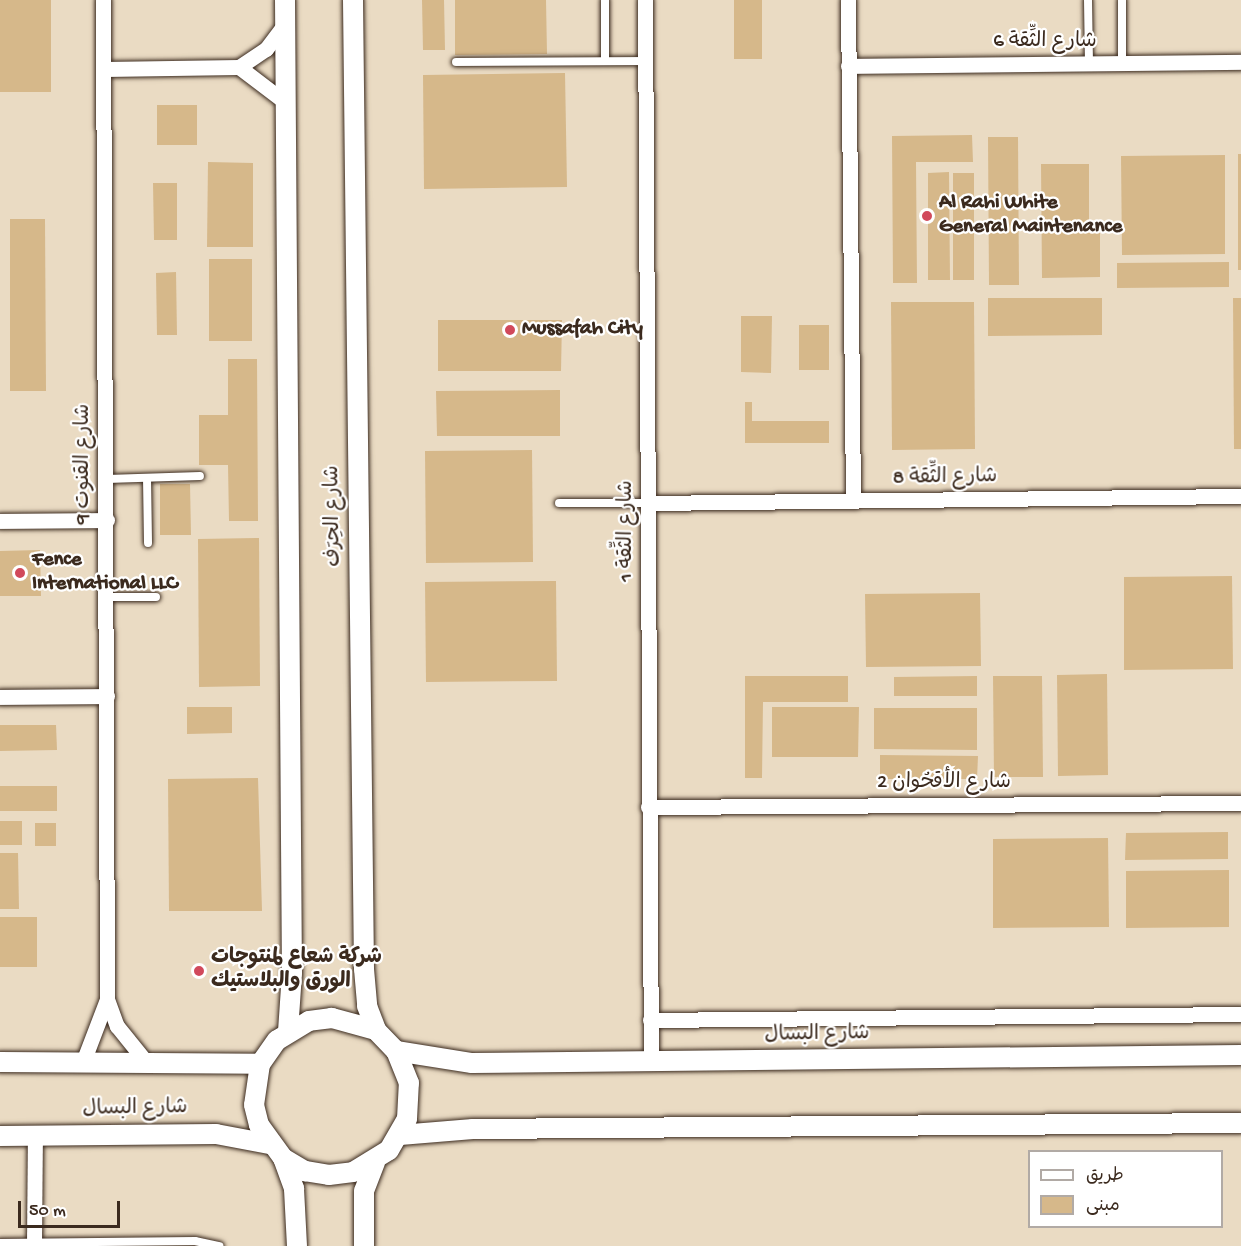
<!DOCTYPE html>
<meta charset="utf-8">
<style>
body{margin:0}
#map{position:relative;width:1241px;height:1246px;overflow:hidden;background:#f3eadc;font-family:"Gochi Hand","Playpen Sans Arabic",sans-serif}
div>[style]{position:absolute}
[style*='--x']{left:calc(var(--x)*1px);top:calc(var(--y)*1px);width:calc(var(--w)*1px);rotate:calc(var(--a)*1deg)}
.built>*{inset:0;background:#eadbc3}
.building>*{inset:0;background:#d6b88a}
.roads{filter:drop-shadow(0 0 2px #3b2a1e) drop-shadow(0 0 2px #3b2a1e)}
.service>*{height:8px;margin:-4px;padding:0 4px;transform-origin:4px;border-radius:4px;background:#fff}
.minor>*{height:15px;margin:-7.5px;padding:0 7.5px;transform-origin:7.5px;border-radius:7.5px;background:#fff}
.tertiary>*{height:20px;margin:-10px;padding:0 10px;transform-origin:10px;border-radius:10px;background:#fff}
.dots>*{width:16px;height:16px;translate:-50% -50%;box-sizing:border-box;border:3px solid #fff;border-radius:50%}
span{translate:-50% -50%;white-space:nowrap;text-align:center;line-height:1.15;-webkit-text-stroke:4.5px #fff;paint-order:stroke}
.street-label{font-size:21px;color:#3b2a1e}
.poi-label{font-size:21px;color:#3b2a1e;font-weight:700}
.left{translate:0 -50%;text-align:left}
.legend{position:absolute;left:1028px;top:1150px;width:195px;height:78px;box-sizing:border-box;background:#fff;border:2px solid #b1aaa5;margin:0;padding:8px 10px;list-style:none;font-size:18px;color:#3b2a1e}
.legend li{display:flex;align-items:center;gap:12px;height:30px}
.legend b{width:30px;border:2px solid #b1aaa5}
.scale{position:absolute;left:18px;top:1201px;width:102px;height:27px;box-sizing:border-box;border:3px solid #3b2a1e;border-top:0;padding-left:8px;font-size:18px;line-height:21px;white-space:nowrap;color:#3b2a1e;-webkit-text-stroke:4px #fff;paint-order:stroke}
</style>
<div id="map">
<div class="built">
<div style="clip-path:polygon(evenodd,0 0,1241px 0,1241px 1246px,0 1246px,0 0,1030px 1152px,1222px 1152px,1222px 1226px,1030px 1226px,1030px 1152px)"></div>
</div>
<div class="building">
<div style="clip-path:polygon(0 0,51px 0,51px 92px,0 92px)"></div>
<div style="clip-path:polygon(422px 0,444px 0,445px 50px,423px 50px)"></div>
<div style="clip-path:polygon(455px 0,546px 0,547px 54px,455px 55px)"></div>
<div style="clip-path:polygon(734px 0,762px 0,762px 59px,734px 59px)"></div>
<div style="clip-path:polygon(565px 73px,567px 187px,424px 189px,423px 75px)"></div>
<div style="clip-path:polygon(157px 105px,197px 105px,197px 145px,157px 145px)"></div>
<div style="clip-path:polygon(972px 135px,973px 162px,916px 162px,917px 283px,893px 283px,892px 136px)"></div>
<div style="clip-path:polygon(988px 137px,1018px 137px,1019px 285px,989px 285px)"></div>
<div style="clip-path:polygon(1238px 154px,1241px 154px,1241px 270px,1238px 270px)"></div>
<div style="clip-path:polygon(1225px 155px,1225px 254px,1122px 255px,1121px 156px)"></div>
<div style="clip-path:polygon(208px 162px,253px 163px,253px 247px,207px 247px)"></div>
<div style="clip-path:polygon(1041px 164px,1089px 164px,1089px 229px,1100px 229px,1100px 277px,1042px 278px)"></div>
<div style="clip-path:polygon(949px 172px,950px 280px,928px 280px,928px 173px)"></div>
<div style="clip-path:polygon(953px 173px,974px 173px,974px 280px,953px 280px)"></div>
<div style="clip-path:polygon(153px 183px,177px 183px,177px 240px,154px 240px)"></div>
<div style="clip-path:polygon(10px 219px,45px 219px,46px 391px,10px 391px)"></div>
<div style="clip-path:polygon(209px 259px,252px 259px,252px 341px,209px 341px)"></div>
<div style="clip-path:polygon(1229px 262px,1229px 287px,1117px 288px,1117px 263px)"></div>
<div style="clip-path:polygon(176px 272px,177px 335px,157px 335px,156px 273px)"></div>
<div style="clip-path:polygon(988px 298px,1102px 298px,1102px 335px,988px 336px)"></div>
<div style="clip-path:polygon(1233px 298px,1241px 298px,1241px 449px,1234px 449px)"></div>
<div style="clip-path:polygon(891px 302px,974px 302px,975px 449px,892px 450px)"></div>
<div style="clip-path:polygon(741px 316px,772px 316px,771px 373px,741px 372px)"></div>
<div style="clip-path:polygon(438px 320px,562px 320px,561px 371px,438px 371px)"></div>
<div style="clip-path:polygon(799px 325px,829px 325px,829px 370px,799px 370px)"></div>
<div style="clip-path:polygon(228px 359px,257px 359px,258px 521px,229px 521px,228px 465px,199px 465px,199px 415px,228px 415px)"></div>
<div style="clip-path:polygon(560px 390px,560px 436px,437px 436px,436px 391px)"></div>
<div style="clip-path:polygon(745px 402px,752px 402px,752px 421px,829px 421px,829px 443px,745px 443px)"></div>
<div style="clip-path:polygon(532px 450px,533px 562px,426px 563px,425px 451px)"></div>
<div style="clip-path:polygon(160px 484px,190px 484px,191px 535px,160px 535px)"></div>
<div style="clip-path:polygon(259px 538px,260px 686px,199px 687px,198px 539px)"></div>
<div style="clip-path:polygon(40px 550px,41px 596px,0 596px,0 551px)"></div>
<div style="clip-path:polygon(1232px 576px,1233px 669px,1124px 670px,1124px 577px)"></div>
<div style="clip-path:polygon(556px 581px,557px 681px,426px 682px,425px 582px)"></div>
<div style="clip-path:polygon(980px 593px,981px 666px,866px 667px,865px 594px)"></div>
<div style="clip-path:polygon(1107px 674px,1108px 775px,1058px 776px,1057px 675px)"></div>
<div style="clip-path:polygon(745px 676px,848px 676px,848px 702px,763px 702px,762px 778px,745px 778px)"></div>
<div style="clip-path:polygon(977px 676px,977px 696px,894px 696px,894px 677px)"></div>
<div style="clip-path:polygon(993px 676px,1042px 676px,1043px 777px,994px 777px)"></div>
<div style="clip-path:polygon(187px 707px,232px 707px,232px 733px,187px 734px)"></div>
<div style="clip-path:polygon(772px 707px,859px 707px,858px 757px,772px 757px)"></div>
<div style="clip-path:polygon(874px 708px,977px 708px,977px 750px,874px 749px)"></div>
<div style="clip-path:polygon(0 725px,56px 725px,57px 750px,0 751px)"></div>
<div style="clip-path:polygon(880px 755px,978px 756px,977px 779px,880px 779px)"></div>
<div style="clip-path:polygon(258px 778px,262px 911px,169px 911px,168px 779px)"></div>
<div style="clip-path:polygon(0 786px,57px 786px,57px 811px,0 811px)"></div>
<div style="clip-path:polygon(0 821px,22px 821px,22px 845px,0 845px)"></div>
<div style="clip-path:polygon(35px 823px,56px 823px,56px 846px,35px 846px)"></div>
<div style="clip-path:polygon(1228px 832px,1228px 859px,1125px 860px,1126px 833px)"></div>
<div style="clip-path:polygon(1108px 838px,1109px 927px,993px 928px,993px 839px)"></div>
<div style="clip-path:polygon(0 853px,18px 853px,19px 909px,0 909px)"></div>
<div style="clip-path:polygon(1229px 870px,1229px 927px,1126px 928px,1126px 871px)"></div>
<div style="clip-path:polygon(0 917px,37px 917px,37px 967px,0 967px)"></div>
</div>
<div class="roads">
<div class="service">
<div style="--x:1088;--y:0;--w:64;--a:89.1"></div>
<div style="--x:1122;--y:0;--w:63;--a:90"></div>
<div style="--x:605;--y:61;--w:61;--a:-90"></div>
<div style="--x:456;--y:62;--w:190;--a:-0.3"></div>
<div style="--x:147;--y:478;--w:65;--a:89.1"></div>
<div style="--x:107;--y:479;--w:93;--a:-1.8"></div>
<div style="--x:559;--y:503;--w:90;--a:0"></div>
<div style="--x:107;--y:597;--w:49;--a:0"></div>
<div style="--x:0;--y:1243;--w:195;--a:-0.6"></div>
<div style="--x:195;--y:1241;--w:25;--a:12"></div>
</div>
<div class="minor">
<div style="--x:645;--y:0;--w:1063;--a:89.68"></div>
<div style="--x:848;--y:0;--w:501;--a:89.43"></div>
<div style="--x:848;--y:66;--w:393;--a:-0.6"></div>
<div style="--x:239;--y:67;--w:32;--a:-34"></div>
<div style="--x:266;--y:49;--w:31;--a:-53"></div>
<div style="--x:104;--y:69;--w:135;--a:-0.8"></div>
<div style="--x:239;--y:67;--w:58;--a:37.3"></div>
<div style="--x:649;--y:503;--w:592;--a:-0.68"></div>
<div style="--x:0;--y:521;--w:107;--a:-0.5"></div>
<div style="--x:0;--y:697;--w:107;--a:-0.5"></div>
<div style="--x:648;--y:807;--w:593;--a:-0.39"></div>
<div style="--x:107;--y:999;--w:29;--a:70"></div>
<div style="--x:117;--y:1026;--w:46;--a:51.1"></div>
<div style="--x:650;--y:1020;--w:591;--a:-0.58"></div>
<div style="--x:83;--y:1062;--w:67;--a:-69.1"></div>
<div style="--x:107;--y:999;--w:999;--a:-90.23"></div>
<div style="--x:34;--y:1243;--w:108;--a:-89.5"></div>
</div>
<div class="tertiary">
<div style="--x:285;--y:0;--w:973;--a:89.59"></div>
<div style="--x:292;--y:973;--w:58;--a:93.9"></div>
<div style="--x:353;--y:0;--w:969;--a:89.35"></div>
<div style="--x:364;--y:969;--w:37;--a:85"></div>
<div style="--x:367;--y:1006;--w:26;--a:69"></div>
<div style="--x:396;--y:1051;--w:77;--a:9"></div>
<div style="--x:472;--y:1063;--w:769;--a:-0.6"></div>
<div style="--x:0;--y:1062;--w:260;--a:0.4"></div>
<div style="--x:400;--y:1135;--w:73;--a:-4.7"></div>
<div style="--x:473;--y:1129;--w:768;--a:-0.45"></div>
<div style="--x:0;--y:1136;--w:216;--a:-0.5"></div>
<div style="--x:216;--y:1134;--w:54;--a:10.7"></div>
<div style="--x:283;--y:1158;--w:26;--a:31"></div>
<div style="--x:305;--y:1171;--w:24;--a:9"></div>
<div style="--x:329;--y:1175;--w:24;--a:-7"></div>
<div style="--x:353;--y:1172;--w:42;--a:-31.4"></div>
<div style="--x:389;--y:1150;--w:36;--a:-60"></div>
<div style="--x:407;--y:1119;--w:36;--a:-87"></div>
<div style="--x:409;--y:1083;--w:35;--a:-112"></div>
<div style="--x:396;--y:1051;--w:29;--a:-134"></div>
<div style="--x:376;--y:1030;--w:46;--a:-164.7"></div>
<div style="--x:332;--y:1018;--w:23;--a:173"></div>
<div style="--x:309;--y:1021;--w:37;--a:149"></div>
<div style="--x:277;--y:1040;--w:29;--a:125"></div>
<div style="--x:260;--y:1064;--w:41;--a:98.3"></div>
<div style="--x:254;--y:1105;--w:21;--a:76"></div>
<div style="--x:259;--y:1125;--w:41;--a:54"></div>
<div style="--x:283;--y:1158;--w:33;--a:70"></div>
<div style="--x:294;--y:1189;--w:57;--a:87"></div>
<div style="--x:364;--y:1246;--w:55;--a:-90"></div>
<div style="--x:364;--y:1191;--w:31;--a:-69"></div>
</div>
</div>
<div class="dots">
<div style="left:927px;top:216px;background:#d1495b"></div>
<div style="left:510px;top:330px;background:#d1495b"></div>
<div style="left:20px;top:573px;background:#d1495b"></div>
<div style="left:199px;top:971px;background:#d1495b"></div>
</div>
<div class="street-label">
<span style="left:1045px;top:43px">شارع الثِّقة 6</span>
<span style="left:85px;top:464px;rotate:-90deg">شارع القنوت 9</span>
<span style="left:945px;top:479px;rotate:-1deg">شارع الثِّقة 8</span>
<span style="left:335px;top:516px;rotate:-91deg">شارع الحِرَف</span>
<span style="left:628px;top:531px;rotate:-90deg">شارع الثِّقة 1</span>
<span style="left:944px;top:784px">شارع الأقحُوان 2</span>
<span style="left:817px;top:1036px;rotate:-1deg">شارع البسال</span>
<span style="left:135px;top:1110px;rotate:-1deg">شارع البسال</span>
</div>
<div class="poi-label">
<span class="left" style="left:939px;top:216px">Al Rahi White<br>General Maintenance</span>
<span class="left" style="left:522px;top:330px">Mussafah City</span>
<span class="left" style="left:32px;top:573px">Fence<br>International LLC</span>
<span class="left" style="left:211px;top:971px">شركة شعاع لمنتوجات<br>الورق والبلاستيك</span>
</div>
<ul class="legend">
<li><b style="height:8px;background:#fff"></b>طريق</li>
<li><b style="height:16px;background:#d6b88a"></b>مبنى</li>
</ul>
<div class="scale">50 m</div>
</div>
